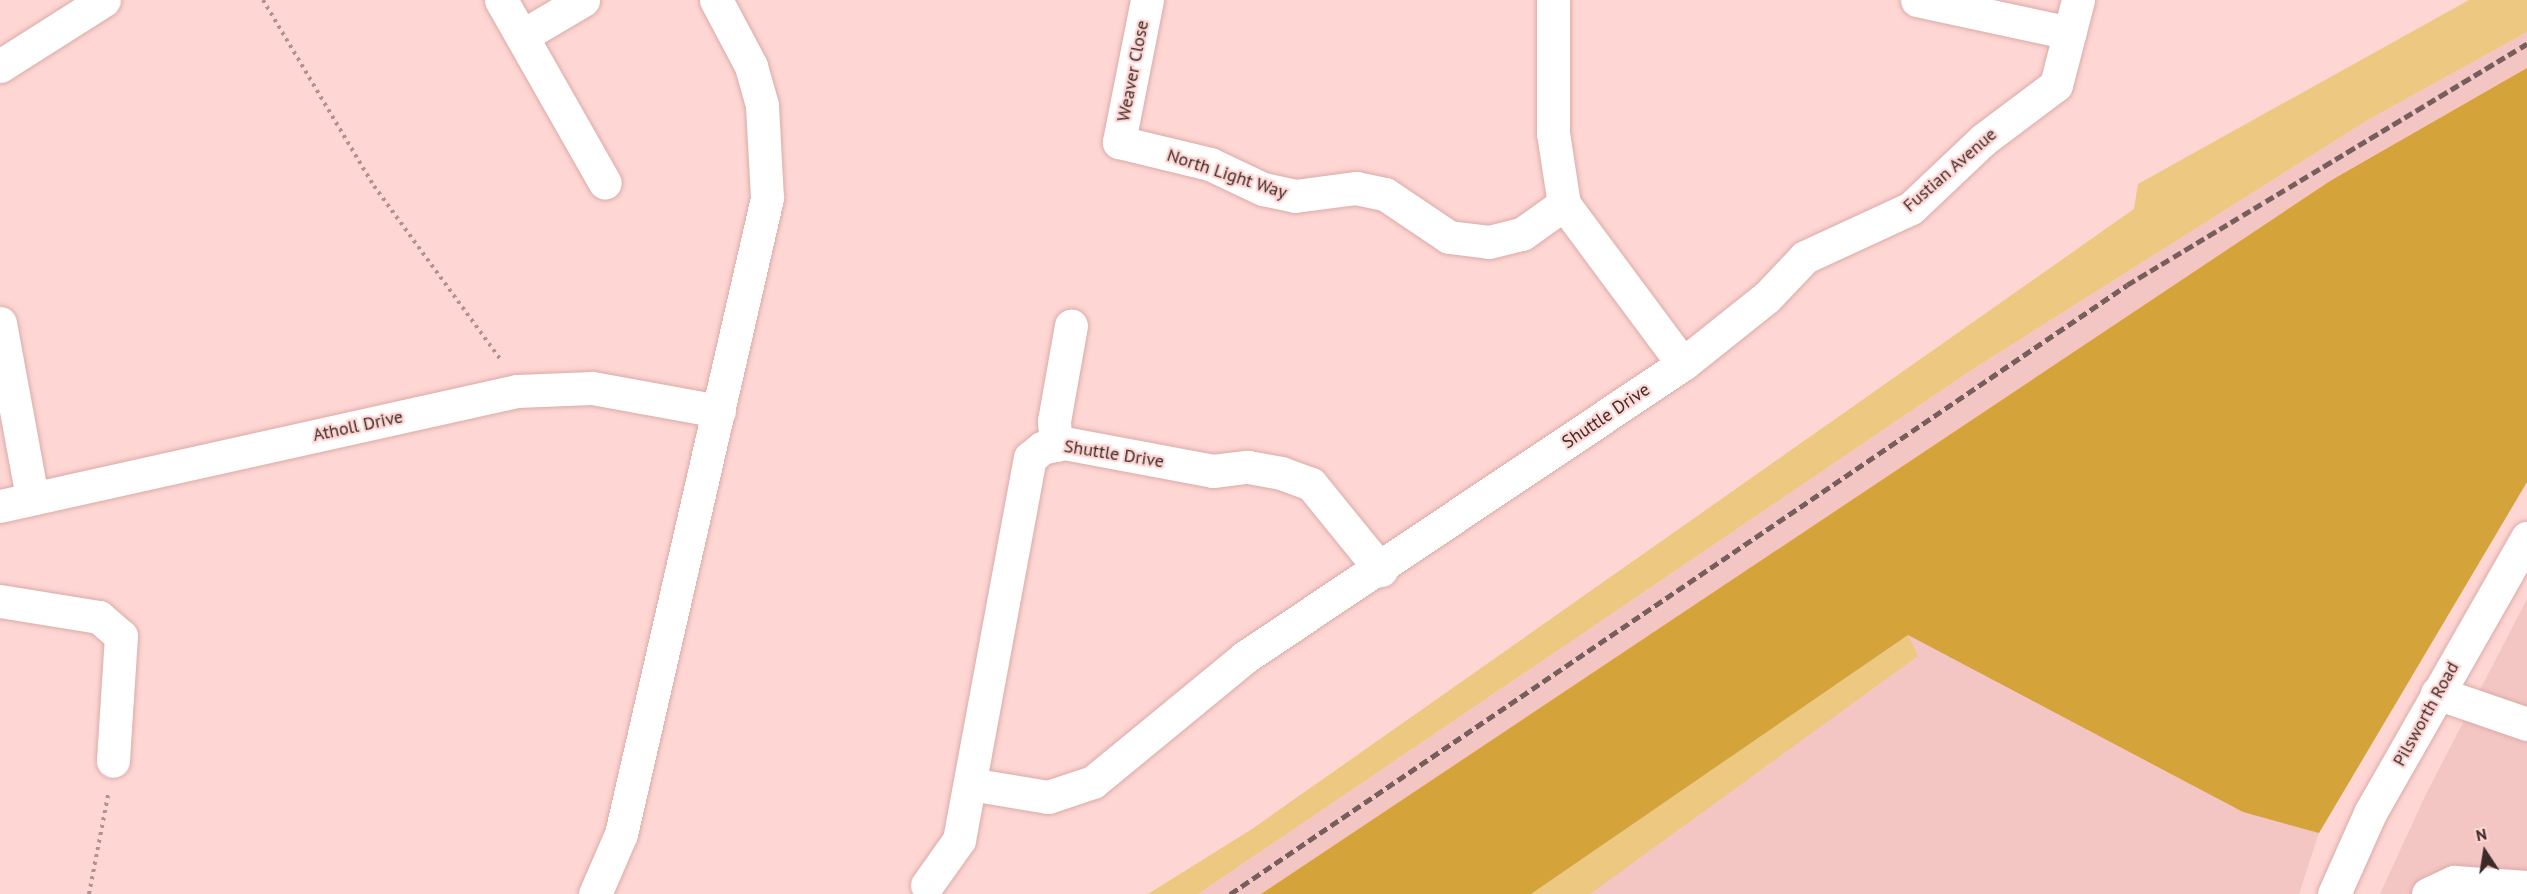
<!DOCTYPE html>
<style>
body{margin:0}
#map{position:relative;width:2527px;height:894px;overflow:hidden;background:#fed6d3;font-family:"PT Sans",sans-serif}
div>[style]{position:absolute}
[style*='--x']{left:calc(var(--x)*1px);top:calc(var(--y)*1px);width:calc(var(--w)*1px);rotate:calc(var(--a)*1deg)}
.built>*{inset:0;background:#f3c6c4}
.green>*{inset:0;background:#edc880}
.forest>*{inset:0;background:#d4a43b}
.path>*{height:4px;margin-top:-2px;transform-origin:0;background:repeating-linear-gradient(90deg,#b1928f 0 3px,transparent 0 7.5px)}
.roads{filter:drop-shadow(0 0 2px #daaba7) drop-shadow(0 0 2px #daaba7)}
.minor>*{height:33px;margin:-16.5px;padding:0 16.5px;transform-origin:16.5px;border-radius:16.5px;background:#fff}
.rail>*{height:4.5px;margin-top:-2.25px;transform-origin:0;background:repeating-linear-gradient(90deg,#765e5c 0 9px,transparent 0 13.5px)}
span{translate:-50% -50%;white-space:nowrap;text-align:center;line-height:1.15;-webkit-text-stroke:4.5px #fed6d3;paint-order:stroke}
.street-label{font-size:18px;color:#3c2a28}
.north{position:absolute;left:2455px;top:822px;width:60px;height:60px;-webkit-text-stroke:4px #fed6d3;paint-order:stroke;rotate:348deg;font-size:16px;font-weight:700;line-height:24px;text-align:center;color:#3c2a28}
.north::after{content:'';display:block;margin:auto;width:21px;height:27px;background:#3c2a28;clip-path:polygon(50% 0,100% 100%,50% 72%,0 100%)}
</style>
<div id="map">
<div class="built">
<div style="clip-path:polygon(2527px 32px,2527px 89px,2330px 181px,1261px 894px,1198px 894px,1970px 371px,2366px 121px)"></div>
<div style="clip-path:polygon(2527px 482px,2319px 833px,2299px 894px,1480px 894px,1933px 572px)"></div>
<div style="clip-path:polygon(2527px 599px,2527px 894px,2380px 894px,2426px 794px)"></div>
</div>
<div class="green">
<div style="clip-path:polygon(2469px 0,2527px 0,2527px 32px,2366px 121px,1970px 371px,1198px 894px,1148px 894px,1252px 829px,2134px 209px,2138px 184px)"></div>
<div style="clip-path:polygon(1908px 635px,1918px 656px,1590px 894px,1531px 894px)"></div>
</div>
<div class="forest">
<div style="clip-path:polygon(2527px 68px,2527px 482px,2319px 833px,2243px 812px,1908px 635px,1531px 894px,1261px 894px,2330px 181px)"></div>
</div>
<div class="path">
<div style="--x:263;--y:0;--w:217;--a:59.2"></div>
<div style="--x:374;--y:186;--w:214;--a:53.9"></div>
<div style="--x:89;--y:894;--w:101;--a:-79.1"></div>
</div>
<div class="roads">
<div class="minor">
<div style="--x:501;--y:0;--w:210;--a:60.4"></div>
<div style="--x:1147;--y:0;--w:145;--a:101.2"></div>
<div style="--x:1119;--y:142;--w:94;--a:13.6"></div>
<div style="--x:1210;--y:164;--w:59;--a:25.3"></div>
<div style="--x:1263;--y:189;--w:33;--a:12"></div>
<div style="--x:1295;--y:196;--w:62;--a:-7.5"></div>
<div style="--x:1356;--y:188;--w:30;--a:12"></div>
<div style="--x:1385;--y:194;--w:77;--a:33.9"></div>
<div style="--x:1449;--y:237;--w:40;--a:7.1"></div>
<div style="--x:1489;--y:242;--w:34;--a:-14"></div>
<div style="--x:1522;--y:234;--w:52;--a:-35.5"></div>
<div style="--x:1553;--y:0;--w:133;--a:90"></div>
<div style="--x:1553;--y:133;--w:72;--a:81.2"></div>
<div style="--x:1564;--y:204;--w:199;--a:53.4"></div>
<div style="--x:1917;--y:0;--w:156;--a:12.2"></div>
<div style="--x:522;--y:36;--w:71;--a:-30.5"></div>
<div style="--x:0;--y:66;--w:123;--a:-32.4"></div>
<div style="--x:0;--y:323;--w:177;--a:79.6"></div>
<div style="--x:1056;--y:445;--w:24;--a:-95"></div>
<div style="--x:1054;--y:421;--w:97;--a:-79.9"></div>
<div style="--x:0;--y:506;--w:530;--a:-12.54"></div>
<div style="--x:517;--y:391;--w:75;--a:-2.3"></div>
<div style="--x:592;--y:388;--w:129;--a:10.3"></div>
<div style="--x:0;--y:601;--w:100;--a:9.2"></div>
<div style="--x:99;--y:617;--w:29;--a:41"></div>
<div style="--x:121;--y:636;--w:125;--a:93.7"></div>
<div style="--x:2437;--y:693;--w:95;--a:19"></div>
<div style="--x:970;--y:784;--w:79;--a:9.5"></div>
<div style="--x:1048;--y:797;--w:47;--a:-18.4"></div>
<div style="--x:1093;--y:782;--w:197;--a:-39.4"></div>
<div style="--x:1245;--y:657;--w:527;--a:-33.78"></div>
<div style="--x:1683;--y:364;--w:107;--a:-38.6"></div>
<div style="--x:1767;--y:297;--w:55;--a:-46.5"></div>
<div style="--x:1805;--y:257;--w:117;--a:-24.8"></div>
<div style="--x:1911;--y:208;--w:100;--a:-43.4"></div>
<div style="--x:1984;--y:139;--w:90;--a:-36.9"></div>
<div style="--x:2056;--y:85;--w:88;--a:-75.5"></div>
<div style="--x:927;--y:885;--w:55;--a:-54.6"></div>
<div style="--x:959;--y:840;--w:389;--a:-79.5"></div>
<div style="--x:1030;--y:458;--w:16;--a:-40"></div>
<div style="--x:1042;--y:448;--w:23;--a:-13"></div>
<div style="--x:1064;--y:443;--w:152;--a:10.6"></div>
<div style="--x:1213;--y:471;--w:35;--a:-7"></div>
<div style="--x:1248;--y:467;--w:34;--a:10"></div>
<div style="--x:1281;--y:473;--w:32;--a:20"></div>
<div style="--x:1311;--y:484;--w:111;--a:50.9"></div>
<div style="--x:595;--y:894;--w:65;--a:-66.6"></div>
<div style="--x:621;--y:834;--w:653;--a:-77.07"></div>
<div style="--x:767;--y:198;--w:93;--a:-93.1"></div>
<div style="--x:762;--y:105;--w:41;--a:-105.8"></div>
<div style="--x:751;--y:66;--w:75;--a:-117.9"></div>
<div style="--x:2334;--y:894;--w:89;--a:-66"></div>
<div style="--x:2370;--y:813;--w:317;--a:-60.3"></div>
<div style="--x:2428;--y:894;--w:29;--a:-25"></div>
<div style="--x:2454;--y:882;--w:73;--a:3.9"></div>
</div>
</div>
<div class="rail">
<div style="--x:1230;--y:894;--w:1084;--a:-34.17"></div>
<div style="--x:2127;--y:285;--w:467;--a:-31.1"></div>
</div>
<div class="street-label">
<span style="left:1133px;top:71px;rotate:-79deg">Weaver Close</span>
<span style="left:1950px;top:170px;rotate:-41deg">Fustian Avenue</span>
<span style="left:1227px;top:174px;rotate:18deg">North Light Way</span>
<span style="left:1606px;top:416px;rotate:-34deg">Shuttle Drive</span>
<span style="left:358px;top:426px;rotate:-12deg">Atholl Drive</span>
<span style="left:1114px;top:454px;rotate:9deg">Shuttle Drive</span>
<span style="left:2426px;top:714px;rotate:-61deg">Pilsworth Road</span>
</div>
<div class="north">N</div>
</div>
